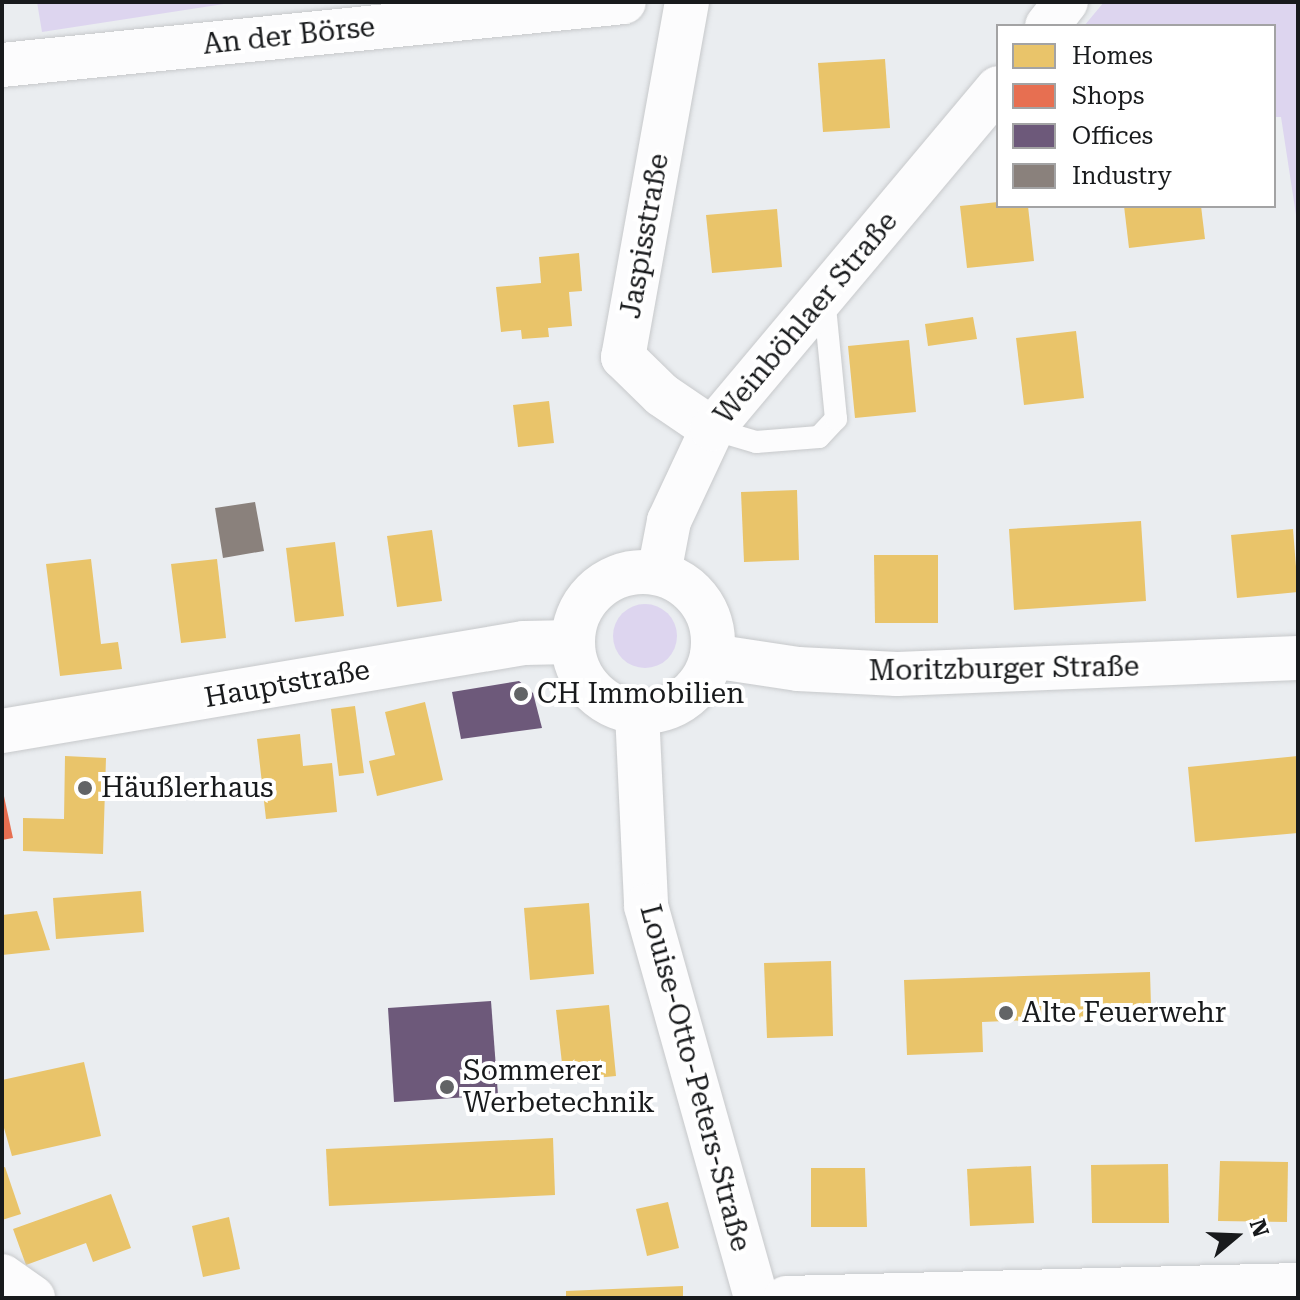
<!DOCTYPE html>
<meta charset="utf-8">
<style>
body{margin:0}
#map{position:relative;width:1300px;height:1300px;overflow:hidden;background:#eaedf0;font-family:"Roboto Serif",serif}
div>[style]{position:absolute}
[style*='--x']{left:calc(var(--x)*1px);top:calc(var(--y)*1px);width:calc(var(--w)*1px);rotate:calc(var(--a)*1deg)}
.green>*{inset:0;background:#ddd5ef}
.round{border-radius:50%}
.homes>*{inset:0;background:#e9c46a}
.shops>*{inset:0;background:#e76f51}
.offices>*{inset:0;background:#6d597a}
.industry>*{inset:0;background:#8a817c}
.roads{filter:drop-shadow(0 0 2px #c7c9cb) drop-shadow(0 0 2px #c7c9cb)}
.lane>*{height:22px;margin:-11px;padding:0 11px;transform-origin:11px;border-radius:11px;background:#fcfcfd}
.street>*{height:44px;margin:-22px;padding:0 22px;transform-origin:22px;border-radius:22px;background:#fcfcfd}
.secondary>*{height:44px;margin:-22px;padding:0 22px;transform-origin:22px;border-radius:22px;background:#fcfcfd}
.secondary>.ring{margin:-22px;padding:0;box-sizing:content-box;background:none;border:44px solid #fcfcfd;border-radius:50%}
.dots>*{width:22px;height:22px;translate:-50% -50%;box-sizing:border-box;border:4px solid #fff;border-radius:50%}
span{translate:-50% -50%;white-space:nowrap;text-align:center;line-height:1.15;-webkit-text-stroke:8px #fff;paint-order:stroke}
.street-label{font-size:28px;color:#181a1c}
.poi-label{font-size:28px;color:#181a1c}
.left{translate:0 -50%;text-align:left}
.frame{position:absolute;inset:0;border:4px solid #181a1c;pointer-events:none}
.legend{position:absolute;left:996px;top:24px;width:280px;height:184px;box-sizing:border-box;background:#fff;border:2px solid #a3a3a4;margin:0;padding:10px 14px;list-style:none;font-size:24px;color:#181a1c}
.legend li{display:flex;align-items:center;gap:16px;height:40px}
.legend b{width:40px;border:2px solid #a3a3a4}
.north{position:absolute;left:1196px;top:1196px;width:80px;height:80px;-webkit-text-stroke:6px #fff;paint-order:stroke;rotate:71deg;font-size:22px;font-weight:700;line-height:32px;text-align:center;color:#181a1c}
.north::after{content:'';display:block;margin:auto;width:28px;height:36px;background:#181a1c;clip-path:polygon(50% 0,100% 100%,50% 72%,0 100%)}
</style>
<div id="map">
<div class="green">
<div style="clip-path:polygon(37px 2px,237px 2px,42px 32px)"></div>
<div style="clip-path:polygon(1104px 2px,1298px 2px,1298px 228px,1281px 117px,1274px 117px,1274px 26px,1084px 26px)"></div>
<div class="round" style="left:613px;top:604px;width:64px;height:64px"></div>
</div>
<div class="homes">
<div style="clip-path:polygon(885px 59px,890px 128px,823px 132px,818px 63px)"></div>
<div style="clip-path:polygon(998px 202px,998px 206px,1028px 206px,1034px 261px,967px 268px,960px 206px)"></div>
<div style="clip-path:polygon(1124px 206px,1201px 206px,1205px 239px,1129px 248px)"></div>
<div style="clip-path:polygon(777px 209px,782px 267px,712px 273px,706px 215px)"></div>
<div style="clip-path:polygon(579px 253px,582px 291px,569px 292px,572px 326px,548px 328px,549px 337px,522px 339px,521px 330px,501px 332px,496px 287px,541px 283px,539px 257px)"></div>
<div style="clip-path:polygon(973px 317px,977px 339px,928px 346px,925px 324px)"></div>
<div style="clip-path:polygon(1076px 331px,1084px 398px,1024px 405px,1016px 338px)"></div>
<div style="clip-path:polygon(909px 340px,916px 412px,855px 418px,848px 346px)"></div>
<div style="clip-path:polygon(549px 401px,554px 443px,518px 447px,513px 405px)"></div>
<div style="clip-path:polygon(797px 490px,799px 560px,744px 562px,741px 492px)"></div>
<div style="clip-path:polygon(1141px 521px,1146px 601px,1014px 610px,1009px 529px)"></div>
<div style="clip-path:polygon(1293px 529px,1298px 592px,1237px 598px,1231px 535px)"></div>
<div style="clip-path:polygon(432px 530px,442px 601px,397px 607px,387px 536px)"></div>
<div style="clip-path:polygon(335px 542px,344px 616px,295px 622px,286px 548px)"></div>
<div style="clip-path:polygon(874px 555px,938px 555px,938px 623px,875px 623px)"></div>
<div style="clip-path:polygon(91px 559px,101px 644px,118px 642px,122px 669px,60px 676px,46px 564px)"></div>
<div style="clip-path:polygon(217px 559px,226px 638px,181px 643px,171px 564px)"></div>
<div style="clip-path:polygon(425px 702px,443px 780px,377px 796px,369px 761px,395px 755px,385px 712px)"></div>
<div style="clip-path:polygon(355px 706px,364px 773px,339px 776px,331px 709px)"></div>
<div style="clip-path:polygon(300px 734px,303px 766px,332px 763px,337px 812px,266px 819px,257px 739px)"></div>
<div style="clip-path:polygon(65px 756px,106px 758px,103px 854px,23px 851px,23px 818px,64px 819px)"></div>
<div style="clip-path:polygon(1298px 756px,1298px 833px,1195px 842px,1188px 767px)"></div>
<div style="clip-path:polygon(141px 891px,144px 932px,56px 939px,53px 898px)"></div>
<div style="clip-path:polygon(589px 903px,594px 974px,530px 980px,524px 908px)"></div>
<div style="clip-path:polygon(37px 911px,50px 950px,2px 955px,2px 915px)"></div>
<div style="clip-path:polygon(831px 961px,833px 1036px,767px 1038px,764px 963px)"></div>
<div style="clip-path:polygon(1150px 972px,1151px 1006px,1106px 1008px,1107px 1017px,982px 1022px,983px 1052px,907px 1055px,904px 980px)"></div>
<div style="clip-path:polygon(609px 1005px,616px 1076px,564px 1081px,556px 1010px)"></div>
<div style="clip-path:polygon(84px 1062px,101px 1136px,12px 1156px,2px 1121px,2px 1080px)"></div>
<div style="clip-path:polygon(553px 1138px,555px 1195px,329px 1206px,326px 1149px)"></div>
<div style="clip-path:polygon(1220px 1161px,1288px 1162px,1287px 1222px,1218px 1221px)"></div>
<div style="clip-path:polygon(1168px 1164px,1169px 1223px,1092px 1223px,1091px 1165px)"></div>
<div style="clip-path:polygon(1031px 1166px,1034px 1223px,970px 1226px,967px 1169px)"></div>
<div style="clip-path:polygon(5px 1167px,21px 1214px,2px 1220px,2px 1168px)"></div>
<div style="clip-path:polygon(811px 1168px,865px 1168px,867px 1227px,811px 1227px)"></div>
<div style="clip-path:polygon(111px 1194px,131px 1248px,93px 1262px,86px 1243px,26px 1265px,13px 1229px)"></div>
<div style="clip-path:polygon(668px 1202px,679px 1248px,647px 1256px,636px 1209px)"></div>
<div style="clip-path:polygon(229px 1217px,240px 1269px,203px 1277px,192px 1226px)"></div>
<div style="clip-path:polygon(683px 1286px,683px 1298px,566px 1298px,566px 1291px)"></div>
</div>
<div class="shops">
<div style="clip-path:polygon(2px 787px,13px 838px,2px 840px)"></div>
</div>
<div class="offices">
<div style="clip-path:polygon(519px 681px,533px 693px,542px 728px,461px 739px,452px 692px)"></div>
<div style="clip-path:polygon(491px 1001px,498px 1095px,394px 1102px,388px 1008px)"></div>
</div>
<div class="industry">
<div style="clip-path:polygon(255px 502px,264px 551px,223px 558px,215px 508px)"></div>
</div>
<div class="roads">
<div class="lane">
<div style="--x:712;--y:429;--w:46;--a:16.5"></div>
<div style="--x:756;--y:442;--w:63;--a:-4.5"></div>
<div style="--x:819;--y:437;--w:25;--a:-47"></div>
<div style="--x:836;--y:419;--w:123;--a:-95.6"></div>
</div>
<div class="street">
<div style="--x:687;--y:2;--w:361;--a:100.2"></div>
<div style="--x:623;--y:357;--w:54;--a:44.3"></div>
<div style="--x:662;--y:395;--w:60;--a:34.2"></div>
<div style="--x:2;--y:65;--w:625;--a:-5.78"></div>
<div style="--x:637;--y:712;--w:194;--a:87.3"></div>
<div style="--x:646;--y:906;--w:407;--a:74.3"></div>
<div style="--x:2;--y:1276;--w:38;--a:35"></div>
<div style="--x:786;--y:1298;--w:512;--a:-1.45"></div>
</div>
<div class="secondary">
<div style="--x:1047;--y:26;--w:31;--a:-52"></div>
<div class="ring" style="left:573px;top:572px;width:96px;height:96px"></div>
<div style="--x:659;--y:573;--w:53;--a:-79.1"></div>
<div style="--x:669;--y:521;--w:102;--a:-64.9"></div>
<div style="--x:712;--y:429;--w:445;--a:-50"></div>
<div style="--x:712;--y:656;--w:87;--a:8.6"></div>
<div style="--x:798;--y:669;--w:99;--a:2.9"></div>
<div style="--x:897;--y:674;--w:401;--a:-2.3"></div>
<div style="--x:2;--y:731;--w:529;--a:-9.57"></div>
<div style="--x:524;--y:643;--w:49;--a:-1.2"></div>
</div>
</div>
<div class="dots">
<div style="left:521px;top:694px;background:#626466"></div>
<div style="left:85px;top:788px;background:#626466"></div>
<div style="left:1006px;top:1013px;background:#626466"></div>
<div style="left:447px;top:1087px;background:#626466"></div>
</div>
<div class="street-label">
<span style="left:289px;top:36px;rotate:-6deg">An der Börse</span>
<span style="left:645px;top:236px;rotate:-80deg">Jaspisstraße</span>
<span style="left:806px;top:318px;rotate:-50deg">Weinböhlaer Straße</span>
<span style="left:1004px;top:669px;rotate:-1deg">Moritzburger Straße</span>
<span style="left:287px;top:684px;rotate:-10deg">Hauptstraße</span>
<span style="left:695px;top:1078px;rotate:75deg">Louise-Otto-Peters-Straße</span>
</div>
<div class="poi-label">
<span class="left" style="left:537px;top:694px">CH Immobilien</span>
<span class="left" style="left:101px;top:788px">Häußlerhaus</span>
<span class="left" style="left:1022px;top:1013px">Alte Feuerwehr</span>
<span class="left" style="left:463px;top:1087px">Sommerer<br>Werbetechnik</span>
</div>
<div class="frame"></div>
<ul class="legend">
<li><b style="height:22px;background:#e9c46a"></b>Homes</li>
<li><b style="height:22px;background:#e76f51"></b>Shops</li>
<li><b style="height:22px;background:#6d597a"></b>Offices</li>
<li><b style="height:22px;background:#8a817c"></b>Industry</li>
</ul>
<div class="north">N</div>
</div>
